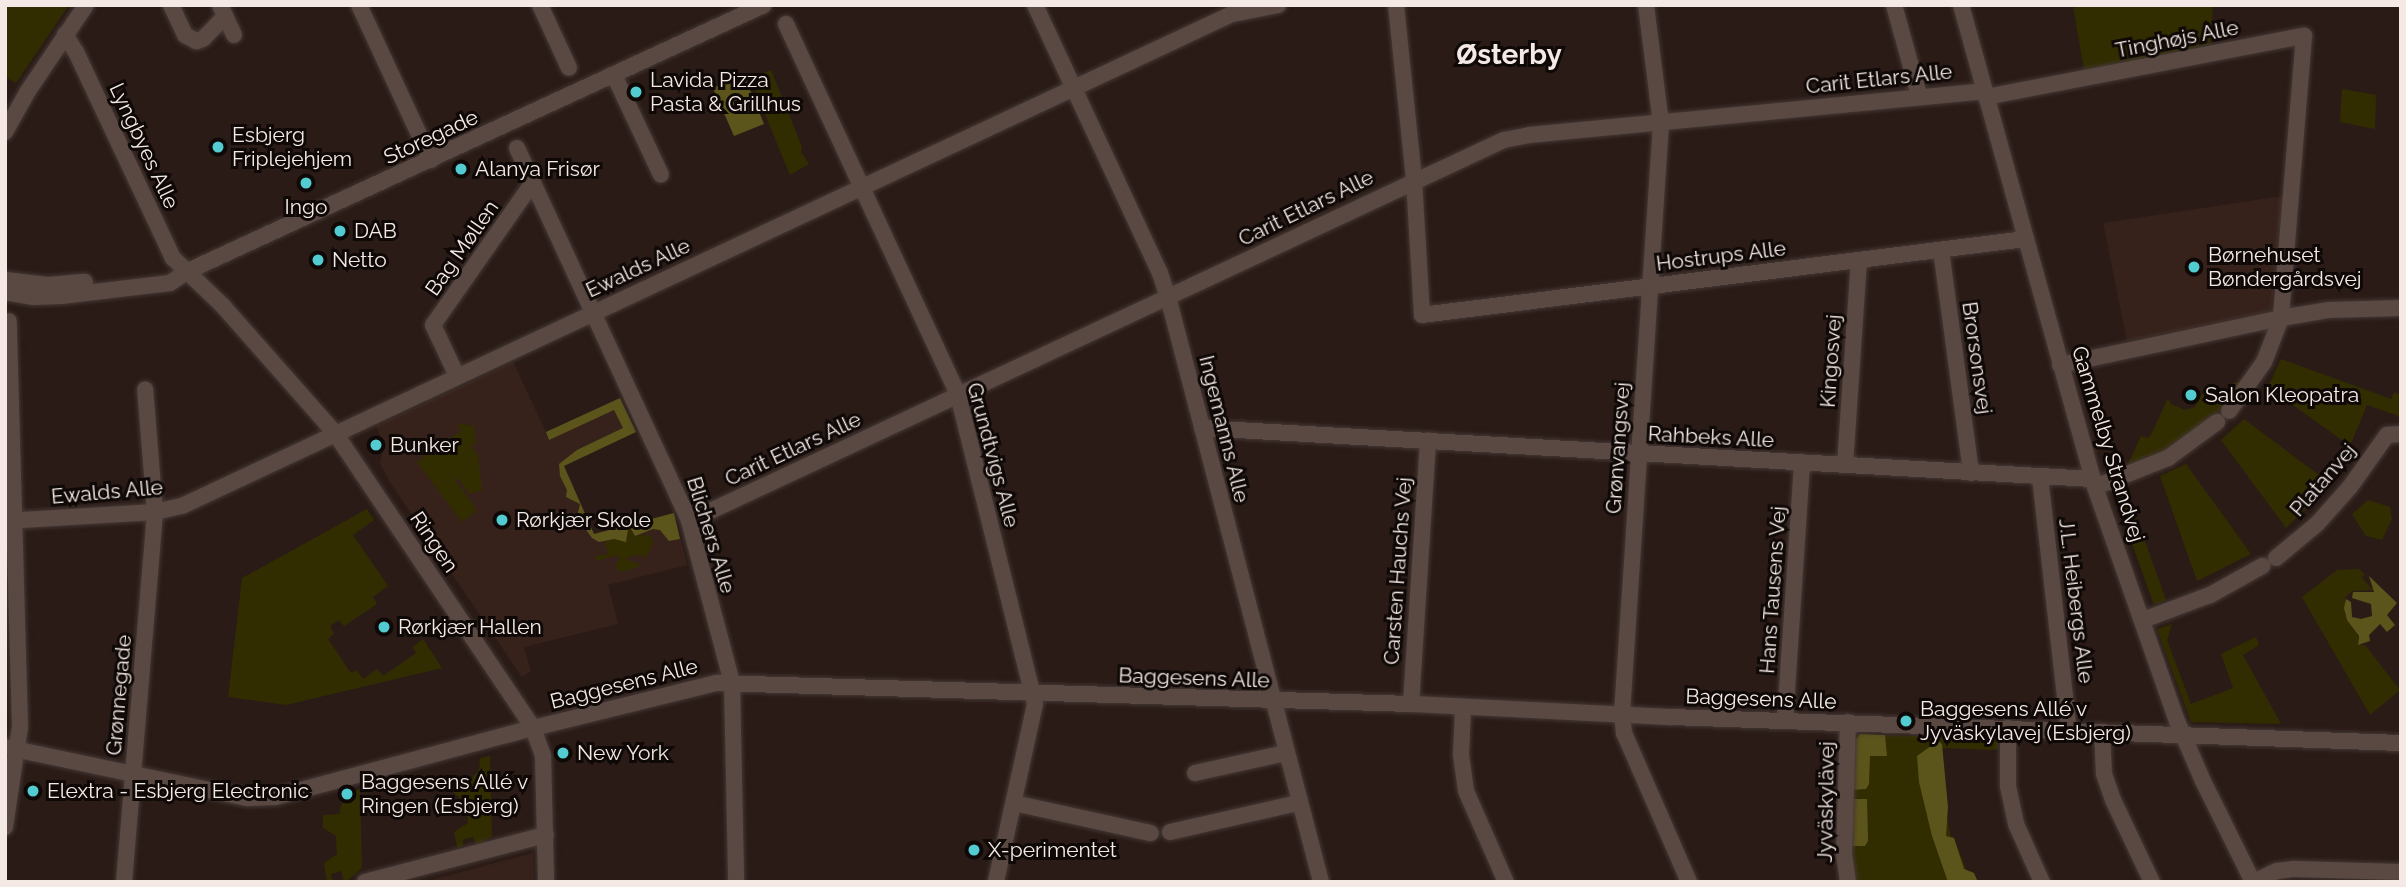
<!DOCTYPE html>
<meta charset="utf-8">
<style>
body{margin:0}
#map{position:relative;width:2406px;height:887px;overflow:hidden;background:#2a1b16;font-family:Raleway,sans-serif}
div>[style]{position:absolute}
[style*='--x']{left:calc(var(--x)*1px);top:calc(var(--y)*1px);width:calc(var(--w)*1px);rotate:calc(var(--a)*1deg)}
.built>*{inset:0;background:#37221b}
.green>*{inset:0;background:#322d01}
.forest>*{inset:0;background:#5c551b}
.roads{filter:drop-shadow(0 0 2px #443835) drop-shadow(0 0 2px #443835)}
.minor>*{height:16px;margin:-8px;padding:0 8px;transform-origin:8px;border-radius:8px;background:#5a4943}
.dots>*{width:19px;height:19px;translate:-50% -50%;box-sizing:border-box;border:4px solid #0e0806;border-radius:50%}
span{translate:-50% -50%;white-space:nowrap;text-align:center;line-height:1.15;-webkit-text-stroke:6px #0e0806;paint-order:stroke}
.street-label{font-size:21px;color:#f4e9e5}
.poi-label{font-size:21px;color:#f4e9e5}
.left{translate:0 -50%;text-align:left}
.district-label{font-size:28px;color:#f4e9e5;font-weight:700}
.frame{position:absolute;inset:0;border:7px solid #f4e9e5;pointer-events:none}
</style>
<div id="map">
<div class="built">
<div style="clip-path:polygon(2283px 196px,2271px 311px,2127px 341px,2103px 223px)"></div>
<div style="clip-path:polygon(513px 362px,546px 432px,620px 398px,636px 432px,564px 466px,594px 534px,674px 513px,687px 565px,608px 585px,618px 624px,524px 647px,531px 671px,522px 677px,390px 482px,380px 463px,384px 445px,376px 426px)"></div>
<div style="clip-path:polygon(533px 853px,534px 882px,424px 882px)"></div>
</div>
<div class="green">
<div style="clip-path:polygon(5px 5px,69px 5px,16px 83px,5px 77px)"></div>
<div style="clip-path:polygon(2073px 5px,2213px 5px,2210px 45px,2084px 70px)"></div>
<div style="clip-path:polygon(771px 70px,802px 147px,801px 152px,809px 164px,790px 175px,750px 78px)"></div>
<div style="clip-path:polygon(2342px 89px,2376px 95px,2375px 129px,2340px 122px)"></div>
<div style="clip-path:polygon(2281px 359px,2391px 399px,2394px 392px,2401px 395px,2401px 417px,2367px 405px,2350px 446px,2268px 387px)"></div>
<div style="clip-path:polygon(2245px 381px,2238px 391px,2215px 416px,2159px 456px,2126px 469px,2141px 436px,2148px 438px,2151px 435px,2168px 398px,2171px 404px,2185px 410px,2195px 407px,2202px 393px,2206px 398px,2238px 390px,2233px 383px)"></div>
<div style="clip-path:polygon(2244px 419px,2331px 484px,2286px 528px,2221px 440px)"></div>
<div style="clip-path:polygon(457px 423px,473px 426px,475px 431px,476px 442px,471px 447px,478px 455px,482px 490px,469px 494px,458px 478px,455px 480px,477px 510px,462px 522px,417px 462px,461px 431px)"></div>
<div style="clip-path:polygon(2186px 464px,2251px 554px,2197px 581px,2160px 476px)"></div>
<div style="clip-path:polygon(2127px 491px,2166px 600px,2154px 605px,2115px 496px)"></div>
<div style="clip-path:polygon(2368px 500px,2390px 507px,2392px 519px,2382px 540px,2366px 536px,2352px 514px)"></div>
<div style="clip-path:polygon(367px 509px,374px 520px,353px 535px,388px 586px,373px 597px,377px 604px,344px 626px,339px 620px,330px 626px,334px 634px,328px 639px,351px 673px,357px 670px,363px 679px,377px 669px,383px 676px,416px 653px,413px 647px,423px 639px,442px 668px,286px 705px,228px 697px,242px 578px)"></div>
<div style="clip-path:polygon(631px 529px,635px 536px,649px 535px,654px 542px,646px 558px,641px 555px,628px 557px,626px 560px,638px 563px,639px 567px,619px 572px,615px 565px,620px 560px,617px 555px,597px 561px,595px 556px,609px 554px,604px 543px,608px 540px,628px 539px,627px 530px)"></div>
<div style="clip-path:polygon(2359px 569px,2365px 574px,2362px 578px,2373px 590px,2352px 591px,2345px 598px,2345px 614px,2358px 636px,2358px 645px,2365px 645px,2400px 690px,2370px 715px,2302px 597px,2337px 570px)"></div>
<div style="clip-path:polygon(2172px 624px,2167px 640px,2191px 704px,2233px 688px,2221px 654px,2256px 637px,2259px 645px,2243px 655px,2281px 724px,2191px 722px,2157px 629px)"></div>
<div style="clip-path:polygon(1853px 734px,1998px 739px,1998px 750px,1942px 748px,1940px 782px,1951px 837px,1954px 838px,1971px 882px,1853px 882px,1850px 860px)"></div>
<div style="clip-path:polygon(490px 756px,492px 836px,476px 846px,473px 837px,463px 840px,463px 847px,457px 847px,454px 832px,468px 823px,467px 803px,454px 793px,453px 779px,472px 778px,479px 770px,480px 758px)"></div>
<div style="clip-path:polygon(360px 789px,362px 868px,350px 879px,344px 881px,341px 871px,331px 874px,332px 880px,327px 882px,324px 863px,337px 854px,336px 836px,323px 828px,323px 815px,339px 814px,343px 798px,352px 797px,352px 792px)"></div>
</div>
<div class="forest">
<div style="clip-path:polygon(744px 75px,764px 124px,734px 136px,713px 88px)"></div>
<div style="clip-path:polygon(620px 398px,636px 432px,564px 466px,594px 534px,674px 513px,680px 539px,669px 541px,660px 530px,653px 529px,635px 536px,631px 529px,628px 530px,626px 542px,614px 539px,599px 542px,592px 538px,577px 517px,580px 504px,566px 497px,567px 490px,560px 476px,559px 464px,577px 450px,623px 428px,614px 410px,549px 440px,546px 432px)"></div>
<div style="clip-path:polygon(2369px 576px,2397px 603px,2387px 615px,2395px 625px,2387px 632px,2380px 624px,2369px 635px,2370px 641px,2358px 645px,2359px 636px,2347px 620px,2344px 608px,2346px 599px,2351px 602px,2352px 617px,2361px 619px,2372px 616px,2371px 604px,2352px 598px,2353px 592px,2374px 592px)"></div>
<div style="clip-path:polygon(1860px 734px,1885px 735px,1887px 756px,1870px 756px,1869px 784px,1866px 789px,1851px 790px,1853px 744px)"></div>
<div style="clip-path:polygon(1938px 741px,1942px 744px,1948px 807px,1946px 836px,1954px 838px,1964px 869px,1974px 873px,1978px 882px,1948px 882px,1932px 836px,1919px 782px,1917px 756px)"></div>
<div style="clip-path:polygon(1851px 799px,1867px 799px,1868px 841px,1865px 846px,1850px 846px)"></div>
</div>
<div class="roads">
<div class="minor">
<div style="--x:171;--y:5;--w:33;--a:65"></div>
<div style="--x:185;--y:35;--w:13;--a:29"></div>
<div style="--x:196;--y:41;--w:7;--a:-16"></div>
<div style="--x:203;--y:39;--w:32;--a:-46"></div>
<div style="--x:220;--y:5;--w:33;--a:65"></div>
<div style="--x:359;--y:5;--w:171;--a:65.1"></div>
<div style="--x:540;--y:5;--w:69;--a:65.3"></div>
<div style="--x:1035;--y:5;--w:296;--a:65"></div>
<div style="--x:1160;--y:273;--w:25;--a:72"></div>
<div style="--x:1168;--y:297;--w:605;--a:75.34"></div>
<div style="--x:1396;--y:5;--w:176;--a:84.1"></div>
<div style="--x:1414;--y:180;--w:135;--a:86.6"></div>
<div style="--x:1422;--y:315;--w:608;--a:-7.18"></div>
<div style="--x:1646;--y:5;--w:119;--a:82.8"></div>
<div style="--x:1661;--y:123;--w:592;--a:93.78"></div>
<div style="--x:1622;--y:714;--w:19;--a:84"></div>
<div style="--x:1624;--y:733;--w:163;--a:66.4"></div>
<div style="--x:1894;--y:5;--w:93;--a:74.5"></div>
<div style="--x:1961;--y:5;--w:500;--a:74.46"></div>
<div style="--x:2095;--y:487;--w:248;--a:70.7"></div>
<div style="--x:2177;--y:721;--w:65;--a:66.6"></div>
<div style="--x:2203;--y:781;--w:113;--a:63.7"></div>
<div style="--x:786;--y:24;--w:409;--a:65.1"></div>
<div style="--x:958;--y:395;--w:318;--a:76"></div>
<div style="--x:1035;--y:704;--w:182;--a:102.4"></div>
<div style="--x:65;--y:34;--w:21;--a:59"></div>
<div style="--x:76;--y:52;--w:228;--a:64.8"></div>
<div style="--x:173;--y:258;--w:69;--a:43.8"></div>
<div style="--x:223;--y:306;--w:169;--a:48.6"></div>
<div style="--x:335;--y:433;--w:355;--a:56.1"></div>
<div style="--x:533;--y:728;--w:30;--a:70"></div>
<div style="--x:543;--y:756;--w:126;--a:88.6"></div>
<div style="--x:614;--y:75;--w:110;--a:64.8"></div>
<div style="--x:1986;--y:97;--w:324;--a:-10.9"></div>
<div style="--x:2304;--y:36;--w:283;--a:94.7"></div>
<div style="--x:2281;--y:318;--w:47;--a:111.1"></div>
<div style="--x:2264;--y:362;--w:60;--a:125.5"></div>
<div style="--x:5;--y:132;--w:47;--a:-60.7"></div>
<div style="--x:28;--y:91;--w:104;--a:-56"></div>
<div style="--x:517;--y:148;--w:411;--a:65.2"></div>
<div style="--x:689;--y:521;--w:168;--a:75.1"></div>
<div style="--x:732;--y:683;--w:199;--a:88.8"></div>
<div style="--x:1941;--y:250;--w:225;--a:82.3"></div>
<div style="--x:5;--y:280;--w:43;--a:6.6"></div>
<div style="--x:48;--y:285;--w:37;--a:-5"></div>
<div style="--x:5;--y:292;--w:29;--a:10"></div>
<div style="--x:34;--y:297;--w:27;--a:-2"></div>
<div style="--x:61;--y:296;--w:110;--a:-6.8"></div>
<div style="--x:170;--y:283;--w:22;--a:-34"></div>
<div style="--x:188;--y:271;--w:634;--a:-24.79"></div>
<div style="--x:2060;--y:365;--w:226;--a:-12"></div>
<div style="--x:2281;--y:318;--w:49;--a:-9.5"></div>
<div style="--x:2329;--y:310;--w:72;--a:-1.6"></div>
<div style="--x:457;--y:376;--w:56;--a:-115.2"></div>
<div style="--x:433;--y:325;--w:174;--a:-55"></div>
<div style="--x:1202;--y:428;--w:891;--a:3.28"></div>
<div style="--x:1845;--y:465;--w:205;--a:-86.1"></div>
<div style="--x:2040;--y:477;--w:256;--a:83.5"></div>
<div style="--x:2095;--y:487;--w:79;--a:-21.7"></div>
<div style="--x:2168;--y:458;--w:61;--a:-36.3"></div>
<div style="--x:5;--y:521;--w:150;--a:-3.4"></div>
<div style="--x:155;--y:512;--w:28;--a:-13"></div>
<div style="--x:182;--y:506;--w:1160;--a:-25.11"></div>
<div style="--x:1232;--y:14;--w:47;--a:-11.1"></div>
<div style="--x:689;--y:521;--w:900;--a:-25.06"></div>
<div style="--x:1504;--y:140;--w:25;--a:-11"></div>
<div style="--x:1529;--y:135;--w:457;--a:-5.5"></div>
<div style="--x:2276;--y:558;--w:53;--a:-39.7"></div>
<div style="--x:2317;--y:524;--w:50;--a:-48.3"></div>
<div style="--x:2350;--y:487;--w:64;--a:-54.6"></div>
<div style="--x:2387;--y:435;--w:14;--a:-4"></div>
<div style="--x:2143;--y:620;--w:72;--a:-20.5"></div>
<div style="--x:2210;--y:595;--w:60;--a:-29.1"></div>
<div style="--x:1411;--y:704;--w:264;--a:-86.3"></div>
<div style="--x:1463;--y:709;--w:46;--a:92.5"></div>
<div style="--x:1461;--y:755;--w:36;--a:82"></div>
<div style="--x:1466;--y:791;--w:99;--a:66.3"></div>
<div style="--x:1785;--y:720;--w:258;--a:-86.2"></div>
<div style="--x:2008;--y:728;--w:58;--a:90"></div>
<div style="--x:2008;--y:786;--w:39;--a:78"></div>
<div style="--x:2016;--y:824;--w:64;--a:65.9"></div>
<div style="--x:2102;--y:732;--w:42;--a:87.3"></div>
<div style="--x:2104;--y:774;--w:28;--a:71"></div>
<div style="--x:2113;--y:800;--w:91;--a:64.6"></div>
<div style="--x:5;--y:747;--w:248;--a:11.9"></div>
<div style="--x:248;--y:798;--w:27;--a:-2"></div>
<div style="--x:275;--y:797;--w:267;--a:-15"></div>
<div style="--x:533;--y:728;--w:188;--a:-13.8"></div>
<div style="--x:716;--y:683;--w:695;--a:1.73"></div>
<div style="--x:1411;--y:704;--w:260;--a:2.9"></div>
<div style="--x:1671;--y:717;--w:730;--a:2.04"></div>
<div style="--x:1195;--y:773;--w:92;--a:-12.5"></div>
<div style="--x:1014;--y:803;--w:140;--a:12.4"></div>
<div style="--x:5;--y:827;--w:101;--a:-81.5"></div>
<div style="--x:20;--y:727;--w:406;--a:-91.6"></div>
<div style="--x:1170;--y:832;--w:131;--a:-12.8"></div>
<div style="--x:124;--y:882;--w:371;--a:-85.2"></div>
<div style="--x:155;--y:512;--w:123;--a:-94.6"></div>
<div style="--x:365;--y:882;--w:187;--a:-14.6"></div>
<div style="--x:1848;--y:882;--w:27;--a:-98"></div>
<div style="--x:1844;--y:855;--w:133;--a:-88.3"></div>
<div style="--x:2254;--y:882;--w:25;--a:-26"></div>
<div style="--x:2277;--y:871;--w:17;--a:-7"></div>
<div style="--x:2294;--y:869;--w:107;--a:1.6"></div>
</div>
</div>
<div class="dots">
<div style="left:636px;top:92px;background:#52ccd0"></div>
<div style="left:218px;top:147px;background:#52ccd0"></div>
<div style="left:461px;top:169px;background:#52ccd0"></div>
<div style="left:306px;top:183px;background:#52ccd0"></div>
<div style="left:340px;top:231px;background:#52ccd0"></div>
<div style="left:318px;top:260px;background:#52ccd0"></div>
<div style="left:2194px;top:267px;background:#52ccd0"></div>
<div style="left:2191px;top:395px;background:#52ccd0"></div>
<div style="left:376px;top:445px;background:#52ccd0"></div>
<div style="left:502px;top:520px;background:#52ccd0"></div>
<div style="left:384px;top:627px;background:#52ccd0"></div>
<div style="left:1906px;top:721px;background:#52ccd0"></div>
<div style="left:563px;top:753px;background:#52ccd0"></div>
<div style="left:33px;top:791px;background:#52ccd0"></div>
<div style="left:347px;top:794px;background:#52ccd0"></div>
<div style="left:974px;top:850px;background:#52ccd0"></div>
</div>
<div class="street-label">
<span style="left:2177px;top:39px;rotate:-11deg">Tinghøjs Alle</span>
<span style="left:1879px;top:79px;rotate:-6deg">Carit Etlars Alle</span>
<span style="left:431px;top:137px;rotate:-25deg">Storegade</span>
<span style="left:144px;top:146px;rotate:65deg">Lyngbyes Alle</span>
<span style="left:1306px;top:208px;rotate:-26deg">Carit Etlars Alle</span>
<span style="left:462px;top:248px;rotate:-55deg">Bag Møllen</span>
<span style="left:1721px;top:256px;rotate:-7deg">Hostrups Alle</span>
<span style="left:638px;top:268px;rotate:-25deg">Ewalds Alle</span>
<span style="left:1977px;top:358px;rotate:82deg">Brorsonsvej</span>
<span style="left:1831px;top:361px;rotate:-86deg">Kingosvej</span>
<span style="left:1224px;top:429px;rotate:76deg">Ingemanns Alle</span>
<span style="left:1711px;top:437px;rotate:3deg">Rahbeks Alle</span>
<span style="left:2108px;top:444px;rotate:73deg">Gammelby Strandvej</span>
<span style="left:1618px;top:448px;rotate:-86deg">Grønvangsvej</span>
<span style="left:793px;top:449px;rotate:-25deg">Carit Etlars Alle</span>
<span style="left:993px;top:455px;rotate:75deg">Grundtvigs Alle</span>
<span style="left:2323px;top:480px;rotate:-49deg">Platanvej</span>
<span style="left:107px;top:492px;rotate:-5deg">Ewalds Alle</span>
<span style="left:711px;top:535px;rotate:73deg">Blichers Alle</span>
<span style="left:434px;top:542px;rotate:56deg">Ringen</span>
<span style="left:1398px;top:571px;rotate:-86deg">Carsten Hauchs Vej</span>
<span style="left:1773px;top:590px;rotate:-86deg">Hans Tausens Vej</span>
<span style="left:2076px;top:601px;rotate:83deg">J.L. Heibergs Alle</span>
<span style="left:1194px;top:678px;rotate:2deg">Baggesens Alle</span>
<span style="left:624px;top:684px;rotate:-14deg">Baggesens Alle</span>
<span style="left:119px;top:695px;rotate:-85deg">Grønnegade</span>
<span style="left:1761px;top:699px;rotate:2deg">Baggesens Alle</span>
<span style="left:1826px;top:802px;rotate:-89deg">Jyväskylävej</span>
</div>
<div class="poi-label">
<span class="left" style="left:650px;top:92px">Lavida Pizza<br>Pasta &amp; Grillhus</span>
<span class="left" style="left:232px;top:147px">Esbjerg<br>Friplejehjem</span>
<span class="left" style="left:475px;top:169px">Alanya Frisør</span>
<span style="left:306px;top:207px">Ingo</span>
<span class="left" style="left:354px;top:231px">DAB</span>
<span class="left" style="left:2208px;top:267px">Børnehuset<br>Bøndergårdsvej</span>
<span class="left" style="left:332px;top:260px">Netto</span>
<span class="left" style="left:2205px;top:395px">Salon Kleopatra</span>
<span class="left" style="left:390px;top:445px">Bunker</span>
<span class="left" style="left:516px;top:520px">Rørkjær Skole</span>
<span class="left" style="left:398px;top:627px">Rørkjær Hallen</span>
<span class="left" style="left:1920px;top:721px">Baggesens Allé v<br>Jyväskylavej (Esbjerg)</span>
<span class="left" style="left:577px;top:753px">New York</span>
<span class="left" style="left:361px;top:794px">Baggesens Allé v<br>Ringen (Esbjerg)</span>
<span class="left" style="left:47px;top:791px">Elextra - Esbjerg Electronic</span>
<span class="left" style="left:988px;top:850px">X-perimentet</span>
</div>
<div class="district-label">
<span style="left:1509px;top:55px">Østerby</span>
</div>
<div class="frame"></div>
</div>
